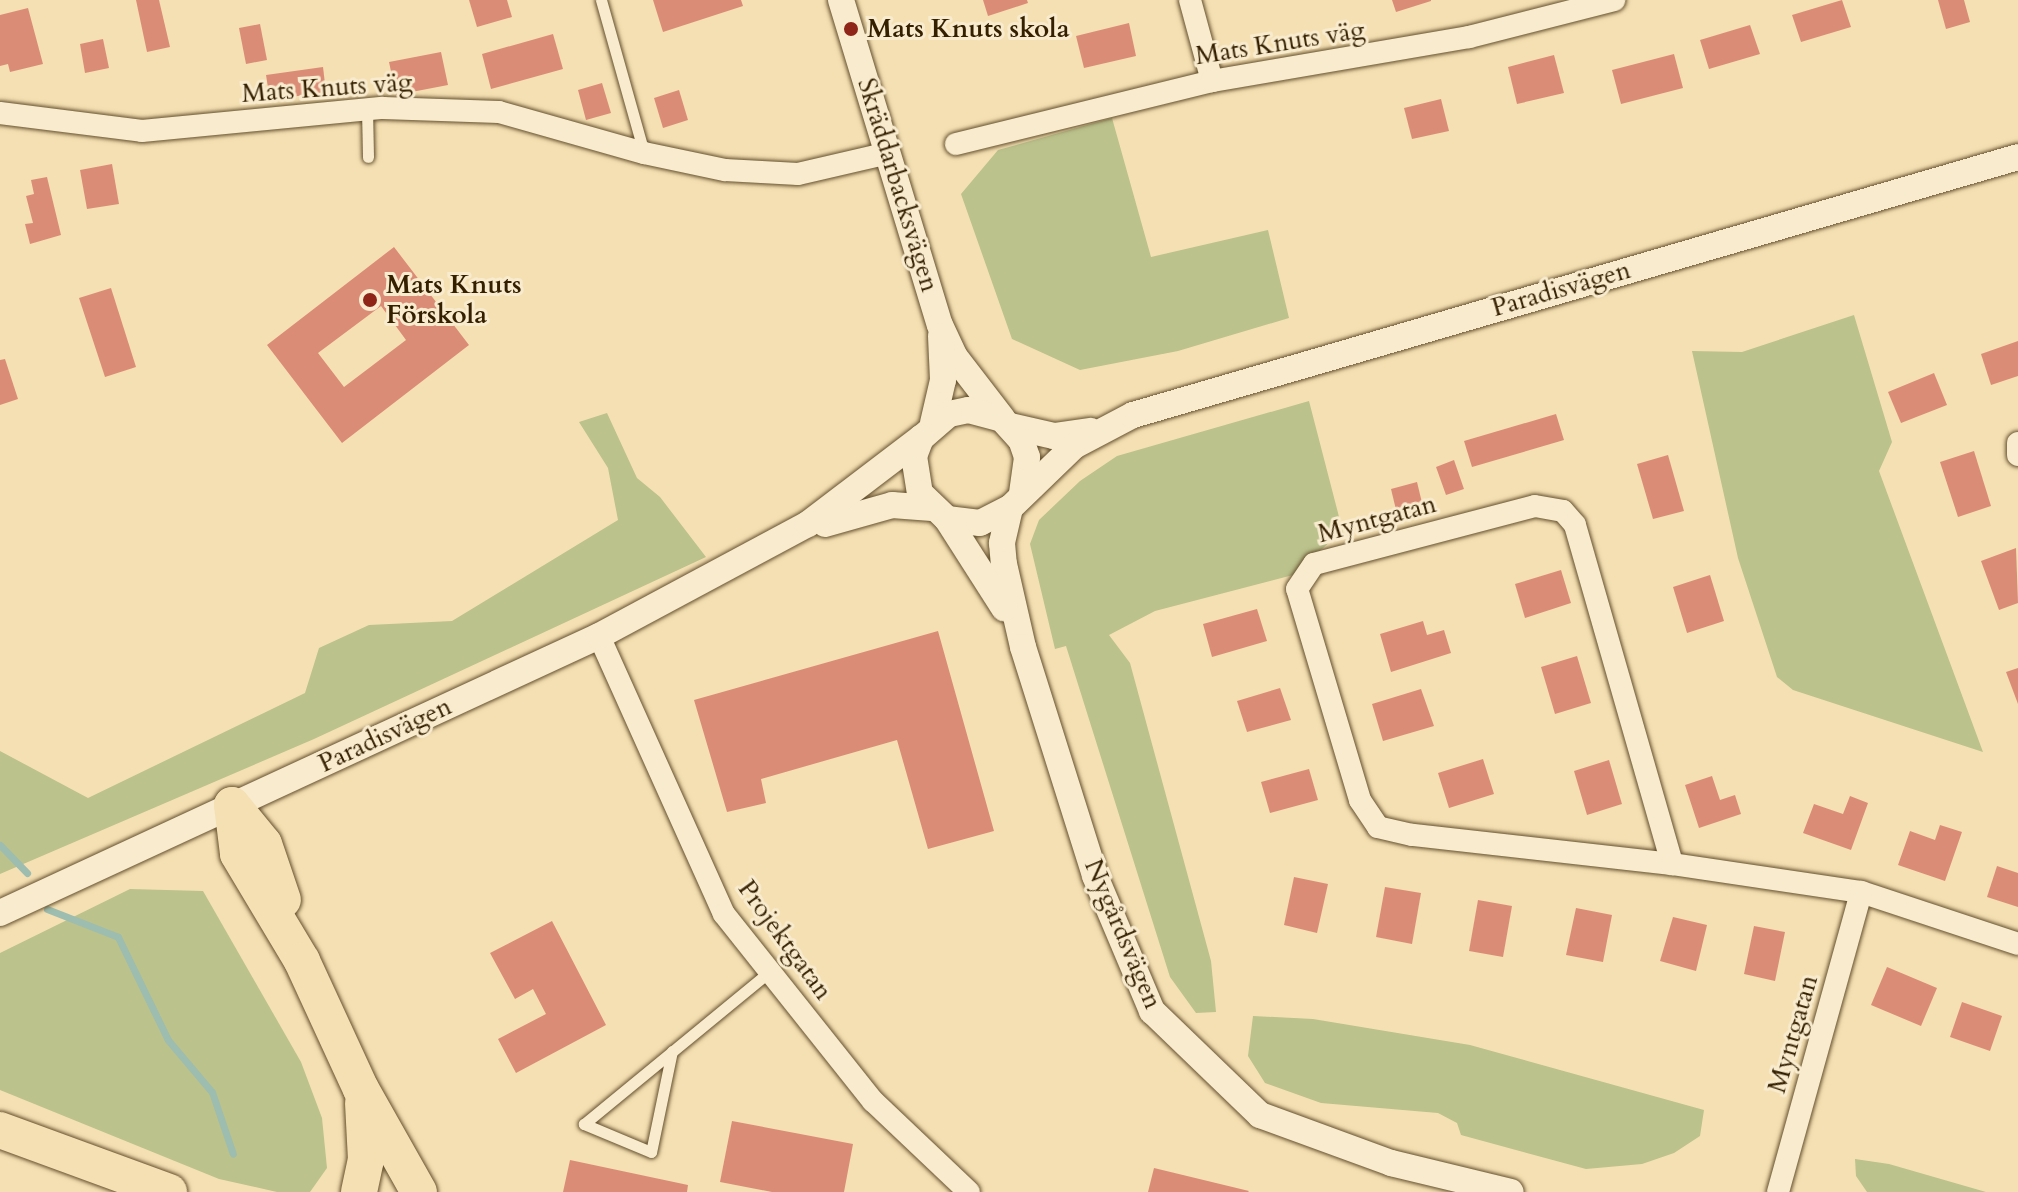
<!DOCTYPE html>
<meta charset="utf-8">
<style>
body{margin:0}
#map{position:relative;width:2018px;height:1192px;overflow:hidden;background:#f5e0b3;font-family:Cardo,serif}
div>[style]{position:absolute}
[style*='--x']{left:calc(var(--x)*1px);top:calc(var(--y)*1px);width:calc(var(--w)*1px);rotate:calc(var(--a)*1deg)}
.green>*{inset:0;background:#bbc28c}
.stream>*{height:7px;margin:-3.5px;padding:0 3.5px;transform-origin:3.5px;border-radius:3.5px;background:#9cbdaf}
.building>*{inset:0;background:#db8c76}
.roads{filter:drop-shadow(0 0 2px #644f2d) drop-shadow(0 0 2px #644f2d)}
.service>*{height:11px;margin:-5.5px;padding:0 5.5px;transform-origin:5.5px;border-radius:5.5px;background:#f8ebce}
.minor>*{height:22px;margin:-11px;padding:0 11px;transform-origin:11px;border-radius:11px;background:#f8ebce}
.tertiary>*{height:26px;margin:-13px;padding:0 13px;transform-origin:13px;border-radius:13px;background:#f8ebce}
.trunk>*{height:36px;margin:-18px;padding:0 18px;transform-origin:18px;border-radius:18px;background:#f5e0b3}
.dots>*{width:22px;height:22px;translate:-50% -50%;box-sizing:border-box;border:4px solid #f8ebce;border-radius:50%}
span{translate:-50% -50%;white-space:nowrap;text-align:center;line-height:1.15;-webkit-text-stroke:6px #f8ebce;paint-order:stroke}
.poi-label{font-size:26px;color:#341f00;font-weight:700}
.left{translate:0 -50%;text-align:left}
.street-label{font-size:26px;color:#341f00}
</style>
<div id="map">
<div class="green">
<div style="clip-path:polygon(1112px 118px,1151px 257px,1268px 230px,1289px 318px,1178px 351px,1080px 370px,1012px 339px,961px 194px,998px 150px)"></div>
<div style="clip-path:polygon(1854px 315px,1892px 442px,1879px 471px,1983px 752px,1793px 690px,1777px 677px,1738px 558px,1692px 351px,1742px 352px)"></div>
<div style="clip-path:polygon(1309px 401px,1344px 536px,1333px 539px,1293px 575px,1155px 611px,1109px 635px,1130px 663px,1211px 961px,1216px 1012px,1196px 1013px,1170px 977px,1066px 646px,1055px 649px,1030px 544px,1039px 520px,1080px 481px,1117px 456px)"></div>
<div style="clip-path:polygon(607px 413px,637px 478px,660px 497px,706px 557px,314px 739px,0 874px,0 751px,88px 798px,305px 693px,319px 648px,369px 625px,452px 621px,618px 520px,608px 468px,579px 422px)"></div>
<div style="clip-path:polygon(130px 889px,203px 891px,301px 1062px,322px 1118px,327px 1168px,310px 1192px,277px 1192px,219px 1179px,0 1090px,0 953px)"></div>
<div style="clip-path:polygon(1253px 1016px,1313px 1019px,1470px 1045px,1704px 1110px,1700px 1136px,1674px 1153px,1642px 1164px,1586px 1169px,1461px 1135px,1457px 1123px,1438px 1113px,1321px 1103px,1265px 1083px,1248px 1056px)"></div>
<div style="clip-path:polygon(1855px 1159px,1889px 1164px,1986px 1192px,1867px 1192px,1856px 1176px)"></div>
</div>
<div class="stream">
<div style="--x:0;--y:845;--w:39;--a:46"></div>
<div style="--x:47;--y:909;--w:76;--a:21.5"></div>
<div style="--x:118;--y:937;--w:114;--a:64.1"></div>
<div style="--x:168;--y:1040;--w:68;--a:49.8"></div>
<div style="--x:212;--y:1092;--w:65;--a:71.3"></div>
</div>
<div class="building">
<div style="clip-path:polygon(136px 0,159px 0,170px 47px,147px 52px)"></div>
<div style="clip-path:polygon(469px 0,507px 0,512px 17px,477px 27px)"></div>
<div style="clip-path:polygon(653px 0,741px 0,743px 6px,663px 32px)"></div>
<div style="clip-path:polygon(983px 0,1027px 0,1028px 3px,988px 16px)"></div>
<div style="clip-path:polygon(1392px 0,1431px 0,1431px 1px,1396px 12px)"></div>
<div style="clip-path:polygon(1842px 0,1851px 27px,1801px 42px,1792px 15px)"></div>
<div style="clip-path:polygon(1938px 0,1964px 0,1970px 22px,1946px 29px)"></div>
<div style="clip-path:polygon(28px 8px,43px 64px,10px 72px,8px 64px,0 66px,0 15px)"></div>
<div style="clip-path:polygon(1129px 23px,1136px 56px,1084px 68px,1076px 36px)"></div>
<div style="clip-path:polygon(260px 24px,267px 60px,246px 64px,239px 28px)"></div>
<div style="clip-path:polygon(1750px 25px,1760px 54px,1709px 69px,1700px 40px)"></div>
<div style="clip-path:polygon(553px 34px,563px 69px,491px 89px,482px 54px)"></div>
<div style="clip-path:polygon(103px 39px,109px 68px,85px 73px,80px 44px)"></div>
<div style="clip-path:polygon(441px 52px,448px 85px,396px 95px,389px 62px)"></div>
<div style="clip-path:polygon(1674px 54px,1683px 88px,1621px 104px,1612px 70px)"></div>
<div style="clip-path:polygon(1554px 55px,1564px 93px,1517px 104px,1508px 67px)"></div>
<div style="clip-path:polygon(323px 67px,326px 92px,270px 100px,266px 75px)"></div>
<div style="clip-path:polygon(602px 83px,611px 113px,586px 120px,578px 90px)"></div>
<div style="clip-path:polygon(679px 90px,688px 120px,663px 128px,654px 98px)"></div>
<div style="clip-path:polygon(1441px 99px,1449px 131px,1412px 139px,1404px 108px)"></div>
<div style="clip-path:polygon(112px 164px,119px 204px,87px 209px,80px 170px)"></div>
<div style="clip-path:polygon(47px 177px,61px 235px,30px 244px,25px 224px,33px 223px,26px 196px,34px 194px,31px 180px)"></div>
<div style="clip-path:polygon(evenodd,394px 247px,469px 345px,342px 443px,267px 345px,394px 247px,381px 306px,406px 340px,344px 387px,318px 353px,381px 306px)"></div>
<div style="clip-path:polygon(111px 288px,136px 367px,105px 377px,79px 298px)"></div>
<div style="clip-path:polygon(2018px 341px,2018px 376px,1991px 385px,1981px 354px)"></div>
<div style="clip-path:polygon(5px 359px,18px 399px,0 405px,0 360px)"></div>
<div style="clip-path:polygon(1934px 373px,1947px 405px,1901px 423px,1888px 392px)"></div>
<div style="clip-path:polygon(1556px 414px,1564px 440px,1472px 467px,1464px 441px)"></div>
<div style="clip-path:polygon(1974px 451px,1991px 506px,1958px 517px,1940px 462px)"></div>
<div style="clip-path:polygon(1668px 455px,1684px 511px,1653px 519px,1637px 464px)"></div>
<div style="clip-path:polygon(1454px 460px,1464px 489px,1446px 495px,1436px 467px)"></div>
<div style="clip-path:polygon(1417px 482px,1424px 511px,1398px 518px,1391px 489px)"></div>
<div style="clip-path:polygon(2016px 548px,2018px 603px,1999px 610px,1981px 561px)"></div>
<div style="clip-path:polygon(1561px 570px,1571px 603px,1525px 618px,1515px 584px)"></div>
<div style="clip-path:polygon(1710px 575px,1724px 621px,1687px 633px,1673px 587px)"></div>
<div style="clip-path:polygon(1257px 609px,1267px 641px,1212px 657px,1203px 624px)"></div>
<div style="clip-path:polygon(1423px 621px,1427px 635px,1444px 630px,1451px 653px,1391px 672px,1380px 634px)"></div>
<div style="clip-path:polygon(938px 631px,994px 831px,928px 849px,897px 740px,761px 779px,766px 803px,727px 812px,694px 700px)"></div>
<div style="clip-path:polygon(1577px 656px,1591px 703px,1555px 714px,1541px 667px)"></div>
<div style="clip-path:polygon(2018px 668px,2018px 704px,2006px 672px)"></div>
<div style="clip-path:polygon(1280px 688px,1291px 720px,1247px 732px,1237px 701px)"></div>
<div style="clip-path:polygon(1421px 689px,1434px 726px,1383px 741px,1372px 704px)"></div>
<div style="clip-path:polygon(1483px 759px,1494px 794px,1449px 808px,1438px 773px)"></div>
<div style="clip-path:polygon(1609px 760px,1622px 804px,1587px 815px,1574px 771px)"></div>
<div style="clip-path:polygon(1309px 769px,1318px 800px,1270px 813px,1261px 782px)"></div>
<div style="clip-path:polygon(1712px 776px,1720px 800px,1735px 795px,1741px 814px,1699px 828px,1685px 785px)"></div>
<div style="clip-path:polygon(1850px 796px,1868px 803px,1851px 850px,1803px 833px,1814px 804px,1843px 814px)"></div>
<div style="clip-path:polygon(1940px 825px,1962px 832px,1945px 881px,1898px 865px,1910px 831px,1935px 840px)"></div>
<div style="clip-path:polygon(1997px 866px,2018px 873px,2018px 907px,1987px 897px)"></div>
<div style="clip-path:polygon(1294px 877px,1328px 884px,1317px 933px,1284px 925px)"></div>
<div style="clip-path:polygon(1385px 887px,1421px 893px,1412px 944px,1376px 937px)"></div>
<div style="clip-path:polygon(1478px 900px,1512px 906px,1503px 957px,1469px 951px)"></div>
<div style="clip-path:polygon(1576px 908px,1612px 915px,1603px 962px,1566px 955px)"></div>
<div style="clip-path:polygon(1673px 917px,1707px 925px,1696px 971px,1660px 961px)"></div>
<div style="clip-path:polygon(552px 921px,606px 1025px,516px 1073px,498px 1039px,546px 1014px,533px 989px,515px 999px,490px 953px)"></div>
<div style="clip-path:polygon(1754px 926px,1785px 932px,1775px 981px,1744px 974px)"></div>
<div style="clip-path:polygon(1887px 967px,1937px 988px,1921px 1026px,1871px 1005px)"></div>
<div style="clip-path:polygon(1962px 1002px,2002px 1016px,1990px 1051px,1950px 1037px)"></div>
<div style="clip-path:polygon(732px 1121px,853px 1144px,844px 1192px,772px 1192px,720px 1182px)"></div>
<div style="clip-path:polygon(570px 1160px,688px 1185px,687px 1192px,563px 1192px)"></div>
<div style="clip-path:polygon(1154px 1168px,1249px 1191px,1248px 1192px,1148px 1192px)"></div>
</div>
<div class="roads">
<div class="service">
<div style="--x:601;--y:0;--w:159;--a:74.3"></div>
<div style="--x:367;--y:109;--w:48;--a:88.8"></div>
<div style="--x:672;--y:1051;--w:103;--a:101.7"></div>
<div style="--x:651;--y:1152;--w:73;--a:-157.3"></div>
<div style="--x:584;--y:1124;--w:241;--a:-39.4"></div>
</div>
<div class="minor">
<div style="--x:1190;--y:0;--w:84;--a:74.8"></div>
<div style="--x:0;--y:113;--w:143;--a:7.2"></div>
<div style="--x:142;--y:131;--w:242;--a:-5.5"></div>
<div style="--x:383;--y:108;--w:116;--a:2"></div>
<div style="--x:499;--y:112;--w:151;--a:15.8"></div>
<div style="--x:644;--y:153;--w:83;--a:11.9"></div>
<div style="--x:725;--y:170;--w:73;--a:3.1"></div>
<div style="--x:798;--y:174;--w:93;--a:-13"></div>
<div style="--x:956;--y:144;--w:264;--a:-13.8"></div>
<div style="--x:1212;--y:81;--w:261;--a:-9.7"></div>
<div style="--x:1469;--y:37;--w:150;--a:-14.3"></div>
<div style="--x:2018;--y:443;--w:12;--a:90"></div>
<div style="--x:599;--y:636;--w:305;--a:65.8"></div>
<div style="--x:724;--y:914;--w:239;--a:51.5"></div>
<div style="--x:873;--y:1101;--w:132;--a:43.5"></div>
<div style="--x:1672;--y:864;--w:262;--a:-173.6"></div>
<div style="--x:1412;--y:835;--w:35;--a:-167"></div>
<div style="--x:1378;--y:827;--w:32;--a:-124"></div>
<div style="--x:1360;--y:800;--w:220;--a:-106.6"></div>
<div style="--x:1297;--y:589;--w:30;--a:-56"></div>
<div style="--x:1314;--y:564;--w:228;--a:-14.7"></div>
<div style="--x:1535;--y:506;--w:28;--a:10"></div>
<div style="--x:1563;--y:511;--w:18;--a:49"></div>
<div style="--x:1575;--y:525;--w:353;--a:74"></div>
<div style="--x:1672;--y:864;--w:191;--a:8.4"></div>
<div style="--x:1861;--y:892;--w:165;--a:18.3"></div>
<div style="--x:1778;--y:1192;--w:311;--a:-74.5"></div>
</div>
<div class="tertiary">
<div style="--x:841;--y:0;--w:340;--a:73.1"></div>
<div style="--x:940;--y:325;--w:35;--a:65"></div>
<div style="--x:955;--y:357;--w:77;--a:52.4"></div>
<div style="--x:933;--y:423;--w:44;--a:-76.9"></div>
<div style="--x:943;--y:380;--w:44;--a:-92.6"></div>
<div style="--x:1010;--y:426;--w:45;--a:12.8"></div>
<div style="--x:1054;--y:436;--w:37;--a:-8"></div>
<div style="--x:1022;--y:493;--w:36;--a:-82"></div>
<div style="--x:1027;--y:457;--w:18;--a:-109"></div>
<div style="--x:1021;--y:440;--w:28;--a:-132"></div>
<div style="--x:1002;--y:419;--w:35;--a:-165"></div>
<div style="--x:968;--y:410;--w:19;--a:168"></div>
<div style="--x:949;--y:414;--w:37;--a:139"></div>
<div style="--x:921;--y:438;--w:19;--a:111"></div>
<div style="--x:914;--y:456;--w:37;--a:81"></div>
<div style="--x:920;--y:493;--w:37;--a:44"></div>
<div style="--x:947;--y:519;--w:33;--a:7"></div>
<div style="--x:980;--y:523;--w:34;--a:-27"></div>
<div style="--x:1010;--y:508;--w:89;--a:-44.1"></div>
<div style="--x:1074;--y:446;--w:67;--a:-27.7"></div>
<div style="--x:1133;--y:415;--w:922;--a:-16.25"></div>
<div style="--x:1010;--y:508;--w:36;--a:103"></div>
<div style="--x:1002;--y:543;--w:21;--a:85"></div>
<div style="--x:1004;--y:564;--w:85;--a:77.1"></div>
<div style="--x:1023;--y:647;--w:240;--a:72.5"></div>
<div style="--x:1095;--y:876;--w:147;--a:67.1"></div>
<div style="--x:1152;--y:1011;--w:150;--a:43.9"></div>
<div style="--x:1260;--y:1115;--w:140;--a:20.1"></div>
<div style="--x:1391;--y:1163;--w:123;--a:13.6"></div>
<div style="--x:947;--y:519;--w:106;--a:57.4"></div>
<div style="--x:825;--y:524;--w:70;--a:-15.8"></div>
<div style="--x:892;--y:505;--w:40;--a:4.3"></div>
<div style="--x:0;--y:913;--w:660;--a:-24.82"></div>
<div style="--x:599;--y:636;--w:237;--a:-28.2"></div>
<div style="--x:808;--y:524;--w:142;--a:-37.3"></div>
</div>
<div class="trunk">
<div style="--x:232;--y:805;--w:49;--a:83"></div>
<div style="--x:238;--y:854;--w:125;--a:59.1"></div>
<div style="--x:302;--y:961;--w:141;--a:65.3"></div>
<div style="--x:361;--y:1089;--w:118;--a:60.6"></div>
<div style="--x:232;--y:805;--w:50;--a:50.6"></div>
<div style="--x:264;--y:844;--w:59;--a:71.3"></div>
<div style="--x:0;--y:1130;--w:180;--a:20.1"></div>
<div style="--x:359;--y:1192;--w:33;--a:-78"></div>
<div style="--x:366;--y:1160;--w:57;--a:-93"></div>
</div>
</div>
<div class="dots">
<div style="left:851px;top:29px;background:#8f2418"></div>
<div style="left:370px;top:300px;background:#8f2418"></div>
</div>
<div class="poi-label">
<span class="left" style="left:867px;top:29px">Mats Knuts skola</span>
<span class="left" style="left:386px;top:300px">Mats Knuts<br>Förskola</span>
</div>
<div class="street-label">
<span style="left:1280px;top:43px;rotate:-9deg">Mats Knuts väg</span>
<span style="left:327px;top:88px;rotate:-4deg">Mats Knuts väg</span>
<span style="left:898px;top:185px;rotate:73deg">Skräddarbacksvägen</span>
<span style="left:1561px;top:289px;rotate:-16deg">Paradisvägen</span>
<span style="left:1377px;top:519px;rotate:-15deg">Myntgatan</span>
<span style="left:385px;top:735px;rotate:-25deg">Paradisvägen</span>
<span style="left:1123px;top:934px;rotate:67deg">Nygårdsvägen</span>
<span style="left:785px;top:940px;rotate:54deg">Projektgatan</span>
<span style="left:1793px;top:1034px;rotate:-74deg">Myntgatan</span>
</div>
</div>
